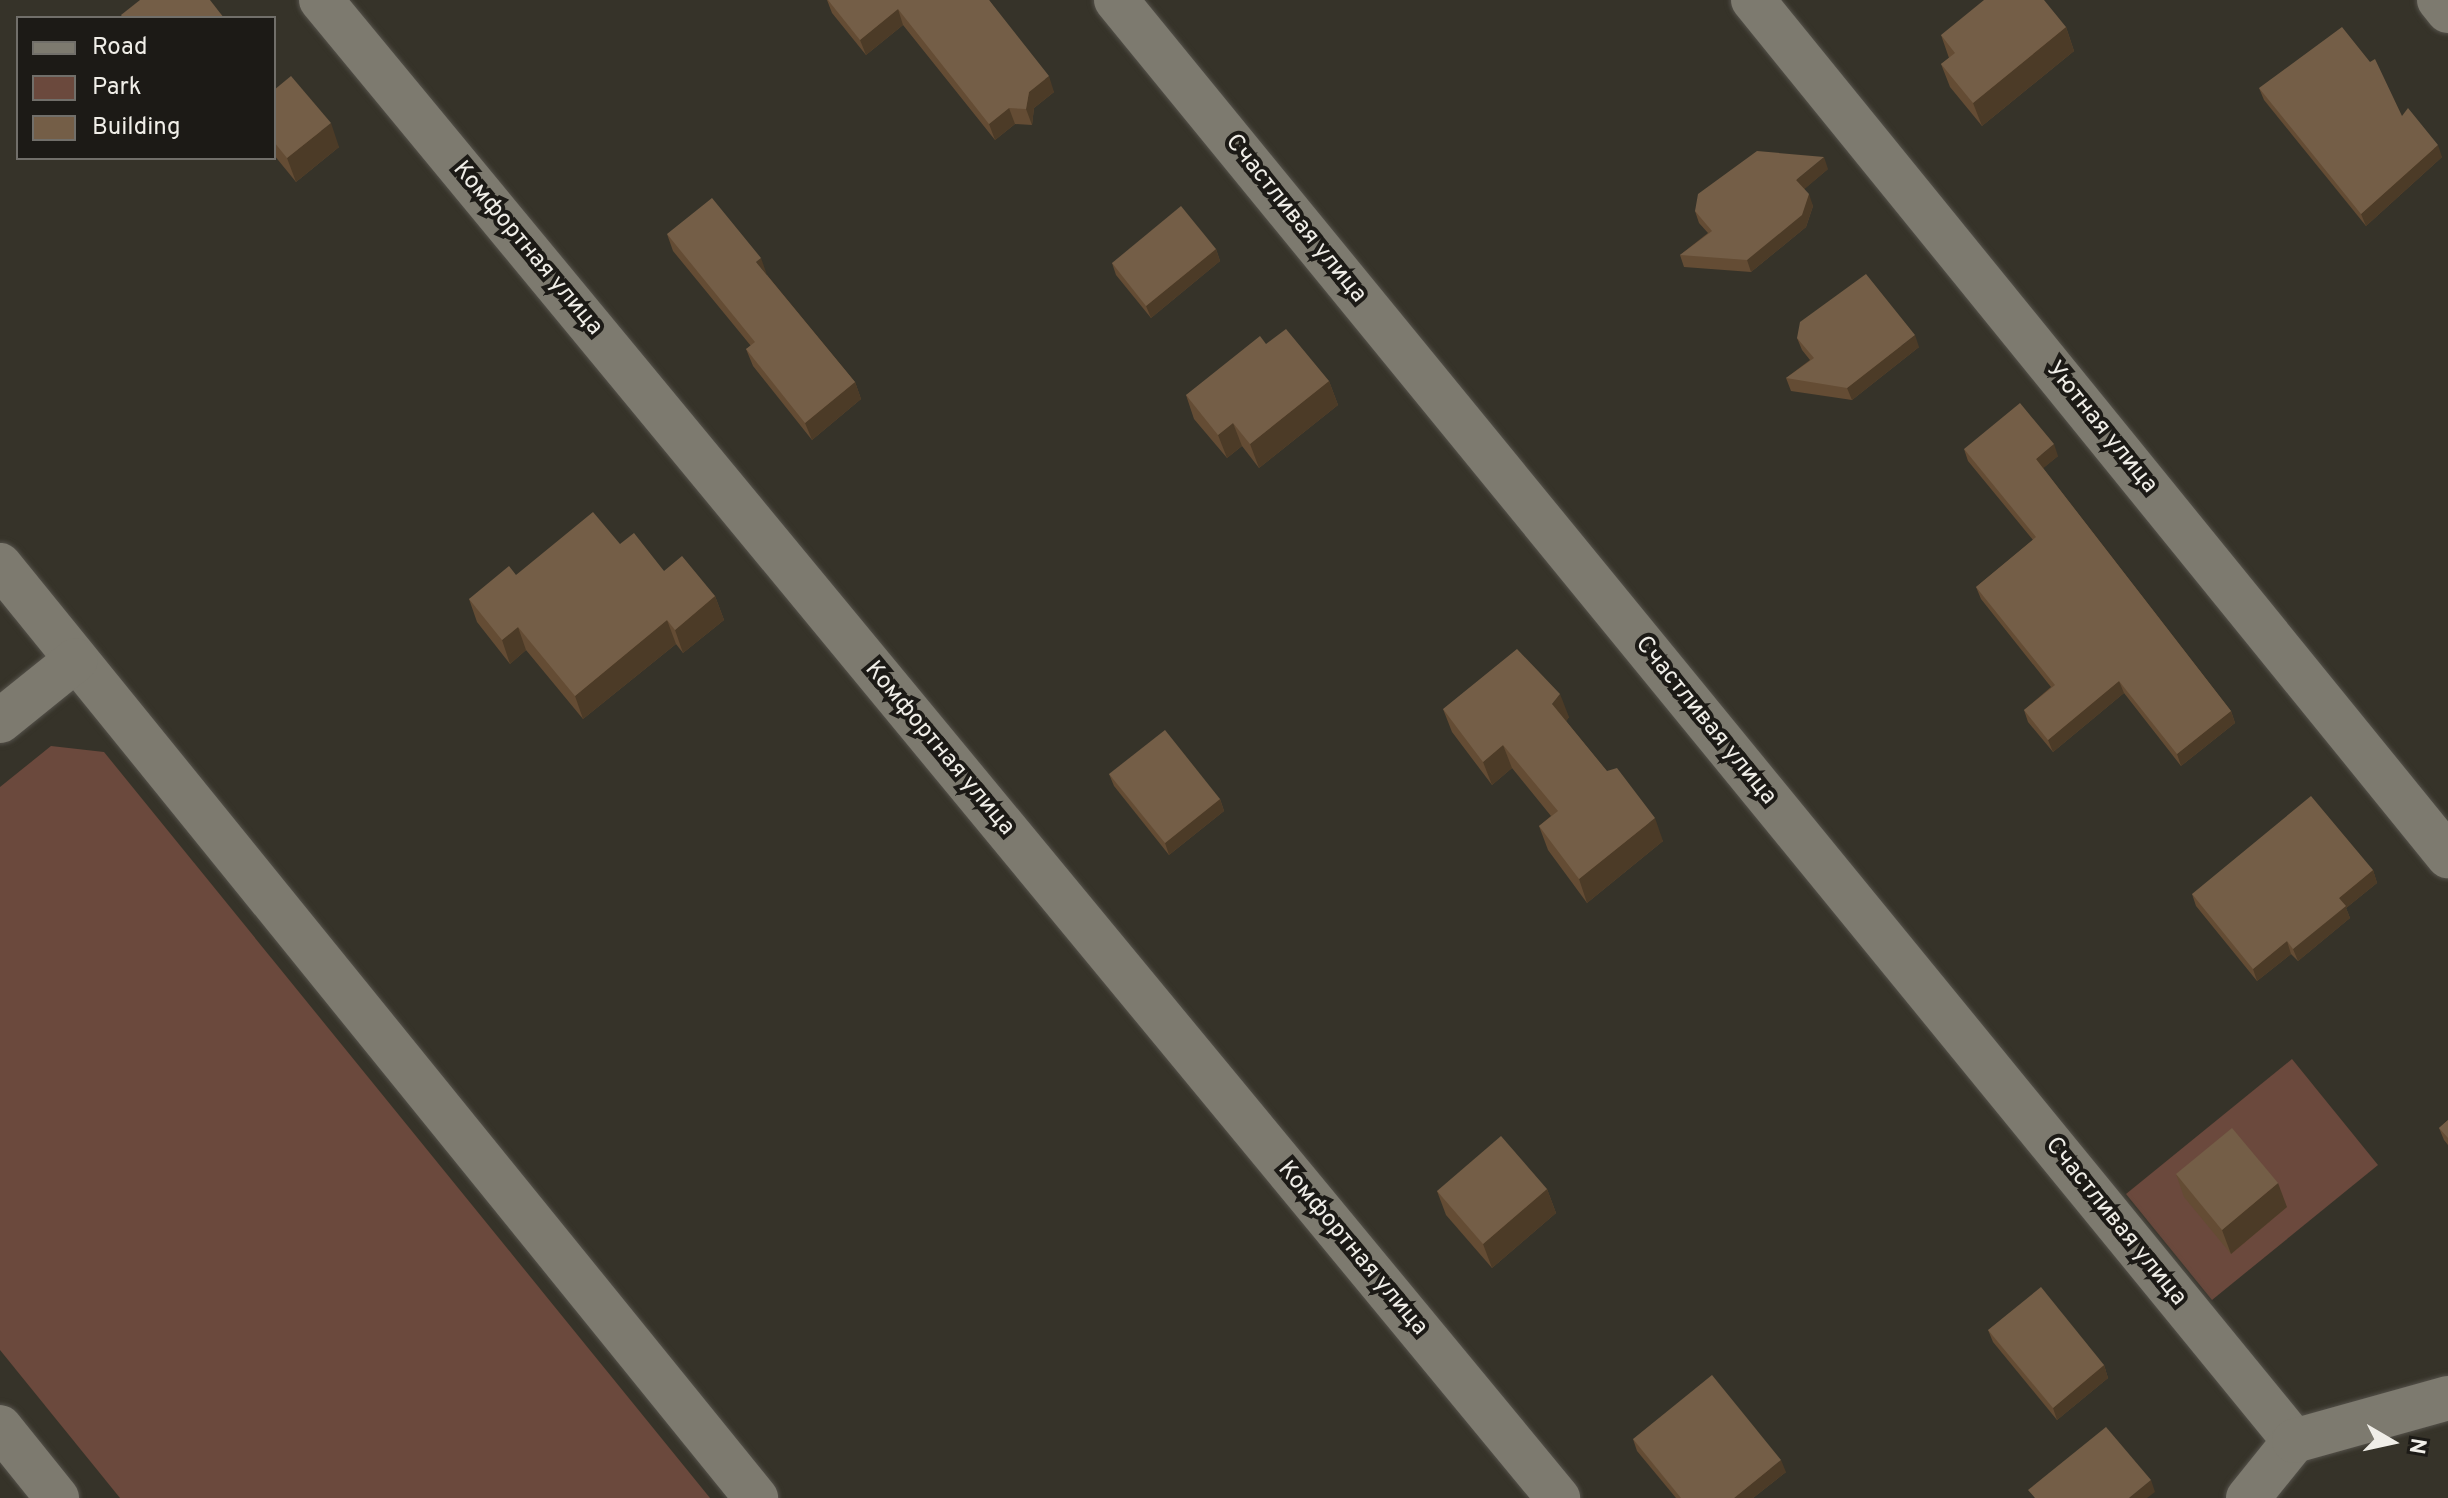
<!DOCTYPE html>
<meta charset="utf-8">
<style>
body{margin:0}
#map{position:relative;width:2448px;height:1498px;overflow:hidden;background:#363329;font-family:Overpass,sans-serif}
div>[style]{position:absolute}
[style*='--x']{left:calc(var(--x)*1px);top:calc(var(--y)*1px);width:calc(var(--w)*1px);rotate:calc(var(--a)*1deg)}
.green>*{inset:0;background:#6b493d}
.roads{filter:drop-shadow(0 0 2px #54514a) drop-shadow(0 0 2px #54514a)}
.minor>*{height:44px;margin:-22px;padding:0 22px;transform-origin:22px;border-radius:22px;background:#7d7a6f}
.wall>*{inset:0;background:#644c34}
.shaded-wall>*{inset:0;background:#4c3b27}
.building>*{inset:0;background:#745e47}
span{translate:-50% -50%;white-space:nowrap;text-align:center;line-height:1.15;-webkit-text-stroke:8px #1c1a16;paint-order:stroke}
.street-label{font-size:24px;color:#f0eee8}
.legend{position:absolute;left:16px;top:16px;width:260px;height:144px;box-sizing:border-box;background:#1c1a16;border:2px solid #716f6a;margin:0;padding:10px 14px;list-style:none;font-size:24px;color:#f0eee8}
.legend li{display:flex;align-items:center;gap:16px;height:40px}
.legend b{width:40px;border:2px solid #716f6a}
.north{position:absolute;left:2352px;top:1402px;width:80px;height:80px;-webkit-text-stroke:6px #1c1a16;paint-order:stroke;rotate:99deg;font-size:22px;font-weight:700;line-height:32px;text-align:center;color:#f0eee8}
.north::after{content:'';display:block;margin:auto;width:28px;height:36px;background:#f0eee8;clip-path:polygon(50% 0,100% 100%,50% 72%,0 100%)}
</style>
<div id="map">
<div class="green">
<div style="clip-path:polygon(51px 746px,104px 752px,710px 1498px,120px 1498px,0 1350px,0 787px)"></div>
<div style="clip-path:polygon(2292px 1059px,2378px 1165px,2212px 1300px,2126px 1194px)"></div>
</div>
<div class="roads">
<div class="minor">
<div style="--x:321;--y:0;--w:1943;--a:50.45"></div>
<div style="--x:1116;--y:0;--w:1861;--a:50.73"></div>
<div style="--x:1753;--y:0;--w:1103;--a:50.93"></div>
<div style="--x:2439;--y:0;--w:14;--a:51"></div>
<div style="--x:0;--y:565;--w:1201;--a:50.98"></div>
<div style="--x:0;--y:721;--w:97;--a:-38.8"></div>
<div style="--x:0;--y:1427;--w:91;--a:51.2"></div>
<div style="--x:2248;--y:1498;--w:73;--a:-51.1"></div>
<div style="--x:2294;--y:1441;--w:160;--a:-15.6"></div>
</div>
</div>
<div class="wall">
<div style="clip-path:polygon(827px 0,989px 0,1054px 92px,1034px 108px,1032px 125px,1015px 124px,995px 140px,903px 25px,866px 55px,832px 13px)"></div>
<div style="clip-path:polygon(2066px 27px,2074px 51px,1982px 126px,1950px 87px,1941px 64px,1949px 58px,1941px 35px)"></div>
<div style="clip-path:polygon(2259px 88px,2402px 116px,2442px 157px,2366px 226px,2264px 100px)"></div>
<div style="clip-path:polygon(274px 90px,339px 147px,296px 182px,274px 155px)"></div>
<div style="clip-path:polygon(1828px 169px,1804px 189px,1813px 206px,1806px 227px,1751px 272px,1684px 267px,1680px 255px,1708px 233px,1699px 223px,1695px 211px)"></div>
<div style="clip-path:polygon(667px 234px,767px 275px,855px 382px,861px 399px,812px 440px,753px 366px,746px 349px,751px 346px,673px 251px)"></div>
<div style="clip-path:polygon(1216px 249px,1220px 261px,1151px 318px,1116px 275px,1112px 263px)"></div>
<div style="clip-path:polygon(1797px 338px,1919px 347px,1852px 400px,1791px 391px,1786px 378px,1810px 360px,1802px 350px)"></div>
<div style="clip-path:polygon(1266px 344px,1329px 381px,1338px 405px,1259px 468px,1242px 446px,1227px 458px,1194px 419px,1186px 395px)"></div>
<div style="clip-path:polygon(1964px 449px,2058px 456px,2043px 468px,2231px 711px,2235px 723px,2181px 766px,2124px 693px,2053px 752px,2028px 722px,2024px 710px,2051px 687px,1981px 599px,1976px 587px,2033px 540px,1968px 461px)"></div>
<div style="clip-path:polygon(620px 544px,664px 571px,715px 596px,724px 620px,683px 653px,676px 644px,583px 719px,526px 650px,510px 664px,477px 622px,469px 599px,516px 575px)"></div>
<div style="clip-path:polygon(1443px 709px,1569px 717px,1566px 721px,1663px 841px,1587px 903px,1548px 850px,1539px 826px,1551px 816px,1512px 768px,1492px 785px,1452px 732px)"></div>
<div style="clip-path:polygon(1109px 774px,1220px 799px,1224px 811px,1169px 855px,1114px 786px)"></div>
<div style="clip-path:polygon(2373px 870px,2377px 883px,2346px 908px,2350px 918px,2298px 961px,2291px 954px,2257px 981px,2196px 906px,2192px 894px)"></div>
<div style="clip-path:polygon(2448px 1120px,2448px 1145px,2444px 1140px,2439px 1128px)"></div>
<div style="clip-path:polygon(2176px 1174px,2287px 1207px,2231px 1254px,2184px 1197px)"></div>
<div style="clip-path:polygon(1547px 1189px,1556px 1213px,1492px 1268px,1446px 1215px,1437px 1191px)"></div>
<div style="clip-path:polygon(1988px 1330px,2104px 1365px,2108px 1378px,2057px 1420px,1993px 1342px)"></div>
<div style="clip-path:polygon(1633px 1439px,1786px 1472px,1753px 1498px,1676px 1498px,1637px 1451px)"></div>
</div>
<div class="shaded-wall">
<div style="clip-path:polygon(898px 9px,903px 25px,866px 55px,860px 40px)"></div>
<div style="clip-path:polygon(2066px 27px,2074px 51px,1982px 126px,1973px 103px)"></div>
<div style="clip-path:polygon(1049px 76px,1054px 92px,1034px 108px,1032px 125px,1026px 109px,1029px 92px)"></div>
<div style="clip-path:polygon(1009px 108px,1015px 124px,995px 140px,989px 124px)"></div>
<div style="clip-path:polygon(331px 123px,339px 147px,296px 182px,287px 158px)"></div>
<div style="clip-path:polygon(2438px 145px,2442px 157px,2366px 226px,2361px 214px)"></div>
<div style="clip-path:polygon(1824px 157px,1828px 169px,1801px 192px,1796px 180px)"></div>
<div style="clip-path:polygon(1809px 194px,1813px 206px,1806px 227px,1751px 272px,1747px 260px)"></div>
<div style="clip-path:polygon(1216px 249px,1220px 261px,1151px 318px,1146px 306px)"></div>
<div style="clip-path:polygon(761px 258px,767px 275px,756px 262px)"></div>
<div style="clip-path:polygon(1915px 335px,1919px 347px,1852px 400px,1847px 388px)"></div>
<div style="clip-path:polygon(1329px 381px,1338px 405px,1259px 468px,1250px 444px)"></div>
<div style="clip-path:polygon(855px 382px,861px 399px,812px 440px,805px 423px)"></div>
<div style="clip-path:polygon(1233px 423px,1242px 446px,1227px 458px,1218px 435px)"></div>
<div style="clip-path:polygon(2054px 444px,2058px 456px,2040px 471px,2036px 459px)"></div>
<div style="clip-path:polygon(715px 596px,724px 620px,683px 653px,675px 630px)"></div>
<div style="clip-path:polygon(667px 620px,676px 644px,583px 719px,575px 696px)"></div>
<div style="clip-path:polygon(518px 627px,526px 650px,510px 664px,502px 640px)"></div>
<div style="clip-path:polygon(2119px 681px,2124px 693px,2053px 752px,2048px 740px)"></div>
<div style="clip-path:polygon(1560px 694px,1569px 717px,1561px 728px,1552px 704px)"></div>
<div style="clip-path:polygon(2231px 711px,2235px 723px,2181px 766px,2177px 754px)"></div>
<div style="clip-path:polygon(1503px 745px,1512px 768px,1492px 785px,1483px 762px)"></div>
<div style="clip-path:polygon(1220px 799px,1224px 811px,1169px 855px,1165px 843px)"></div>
<div style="clip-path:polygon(1655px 818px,1663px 841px,1587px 903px,1579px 879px)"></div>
<div style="clip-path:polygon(2373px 870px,2377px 883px,2346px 908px,2350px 918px,2298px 961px,2293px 949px,2339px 898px)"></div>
<div style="clip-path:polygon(2287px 941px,2291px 954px,2257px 981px,2253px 969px)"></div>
<div style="clip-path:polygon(2278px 1183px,2287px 1207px,2231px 1254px,2222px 1230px)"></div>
<div style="clip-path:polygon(1547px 1189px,1556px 1213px,1492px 1268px,1483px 1244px)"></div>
<div style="clip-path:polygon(2104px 1365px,2108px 1378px,2057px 1420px,2053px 1408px)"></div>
<div style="clip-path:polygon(1781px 1460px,1786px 1472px,1753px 1498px,1734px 1498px)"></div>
<div style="clip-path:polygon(2151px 1480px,2155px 1492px,2147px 1498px,2129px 1498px)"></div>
</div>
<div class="building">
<div style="clip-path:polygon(140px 0,210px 0,224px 18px,123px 18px,121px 15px)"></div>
<div style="clip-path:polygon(828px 0,989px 0,1049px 76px,1029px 92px,1026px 109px,1009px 108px,989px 124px,898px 9px,860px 40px)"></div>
<div style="clip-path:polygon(1984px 0,2044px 0,2066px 27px,1973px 103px,1941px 64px,1955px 53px,1941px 35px)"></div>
<div style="clip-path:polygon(2342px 27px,2370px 62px,2375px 59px,2402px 116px,2408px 108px,2438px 145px,2361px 214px,2259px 88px)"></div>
<div style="clip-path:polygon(291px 76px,331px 123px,287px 158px,274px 142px,274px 90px)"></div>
<div style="clip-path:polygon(1757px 151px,1824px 157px,1796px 180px,1809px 194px,1802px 215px,1747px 260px,1680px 255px,1712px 231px,1695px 211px,1698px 194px)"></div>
<div style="clip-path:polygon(712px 198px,761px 258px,756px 262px,855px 382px,805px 423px,746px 349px,755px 342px,667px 234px)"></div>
<div style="clip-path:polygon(1181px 206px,1216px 249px,1146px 306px,1112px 263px)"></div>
<div style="clip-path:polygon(1866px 274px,1915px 335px,1847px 388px,1786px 378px,1814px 358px,1797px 338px,1800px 322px)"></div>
<div style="clip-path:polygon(1286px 329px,1329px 381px,1250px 444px,1233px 423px,1218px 435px,1186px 395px,1260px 336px,1266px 344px)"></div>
<div style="clip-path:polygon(2020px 403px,2054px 444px,2036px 459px,2231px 711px,2177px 754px,2119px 681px,2048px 740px,2024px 710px,2055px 685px,1976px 587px,2036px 537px,1964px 449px)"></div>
<div style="clip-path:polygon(593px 512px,620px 544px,634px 533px,664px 571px,682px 556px,715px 596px,675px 630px,667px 620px,575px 696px,518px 627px,502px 640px,469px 599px,509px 566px,516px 575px)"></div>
<div style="clip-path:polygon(1517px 649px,1560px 694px,1552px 704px,1607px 771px,1617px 768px,1655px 818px,1579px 879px,1539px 826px,1558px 811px,1503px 745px,1483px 762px,1443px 709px)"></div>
<div style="clip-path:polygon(1165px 730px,1220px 799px,1165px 843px,1109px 774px)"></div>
<div style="clip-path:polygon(2311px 796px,2373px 870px,2339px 898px,2346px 906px,2293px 949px,2287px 941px,2253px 969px,2192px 894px)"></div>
<div style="clip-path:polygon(2448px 1120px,2448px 1138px,2439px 1128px)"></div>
<div style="clip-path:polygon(2232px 1128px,2278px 1183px,2222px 1230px,2176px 1174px)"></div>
<div style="clip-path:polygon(1501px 1136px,1547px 1189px,1483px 1244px,1437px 1191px)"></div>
<div style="clip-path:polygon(2041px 1287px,2104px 1365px,2053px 1408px,1988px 1330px)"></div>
<div style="clip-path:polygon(1712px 1375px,1781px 1460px,1734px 1498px,1681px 1498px,1633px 1439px)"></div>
<div style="clip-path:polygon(2106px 1427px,2151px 1480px,2129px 1498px,2035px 1498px,2028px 1490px)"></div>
</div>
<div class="street-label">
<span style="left:1295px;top:219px;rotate:51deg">Счастливая улица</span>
<span style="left:527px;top:249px;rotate:50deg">Комфортная улица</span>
<span style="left:2101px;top:428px;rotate:51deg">Уютная улица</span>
<span style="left:1705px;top:721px;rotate:51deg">Счастливая улица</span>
<span style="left:939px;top:749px;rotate:50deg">Комфортная улица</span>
<span style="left:2115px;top:1222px;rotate:51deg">Счастливая улица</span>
<span style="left:1352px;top:1249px;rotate:50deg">Комфортная улица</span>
</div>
<ul class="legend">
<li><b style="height:10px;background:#7d7a6f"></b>Road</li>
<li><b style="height:22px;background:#6b493d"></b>Park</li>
<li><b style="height:22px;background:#745e47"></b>Building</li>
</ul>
<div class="north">N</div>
</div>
